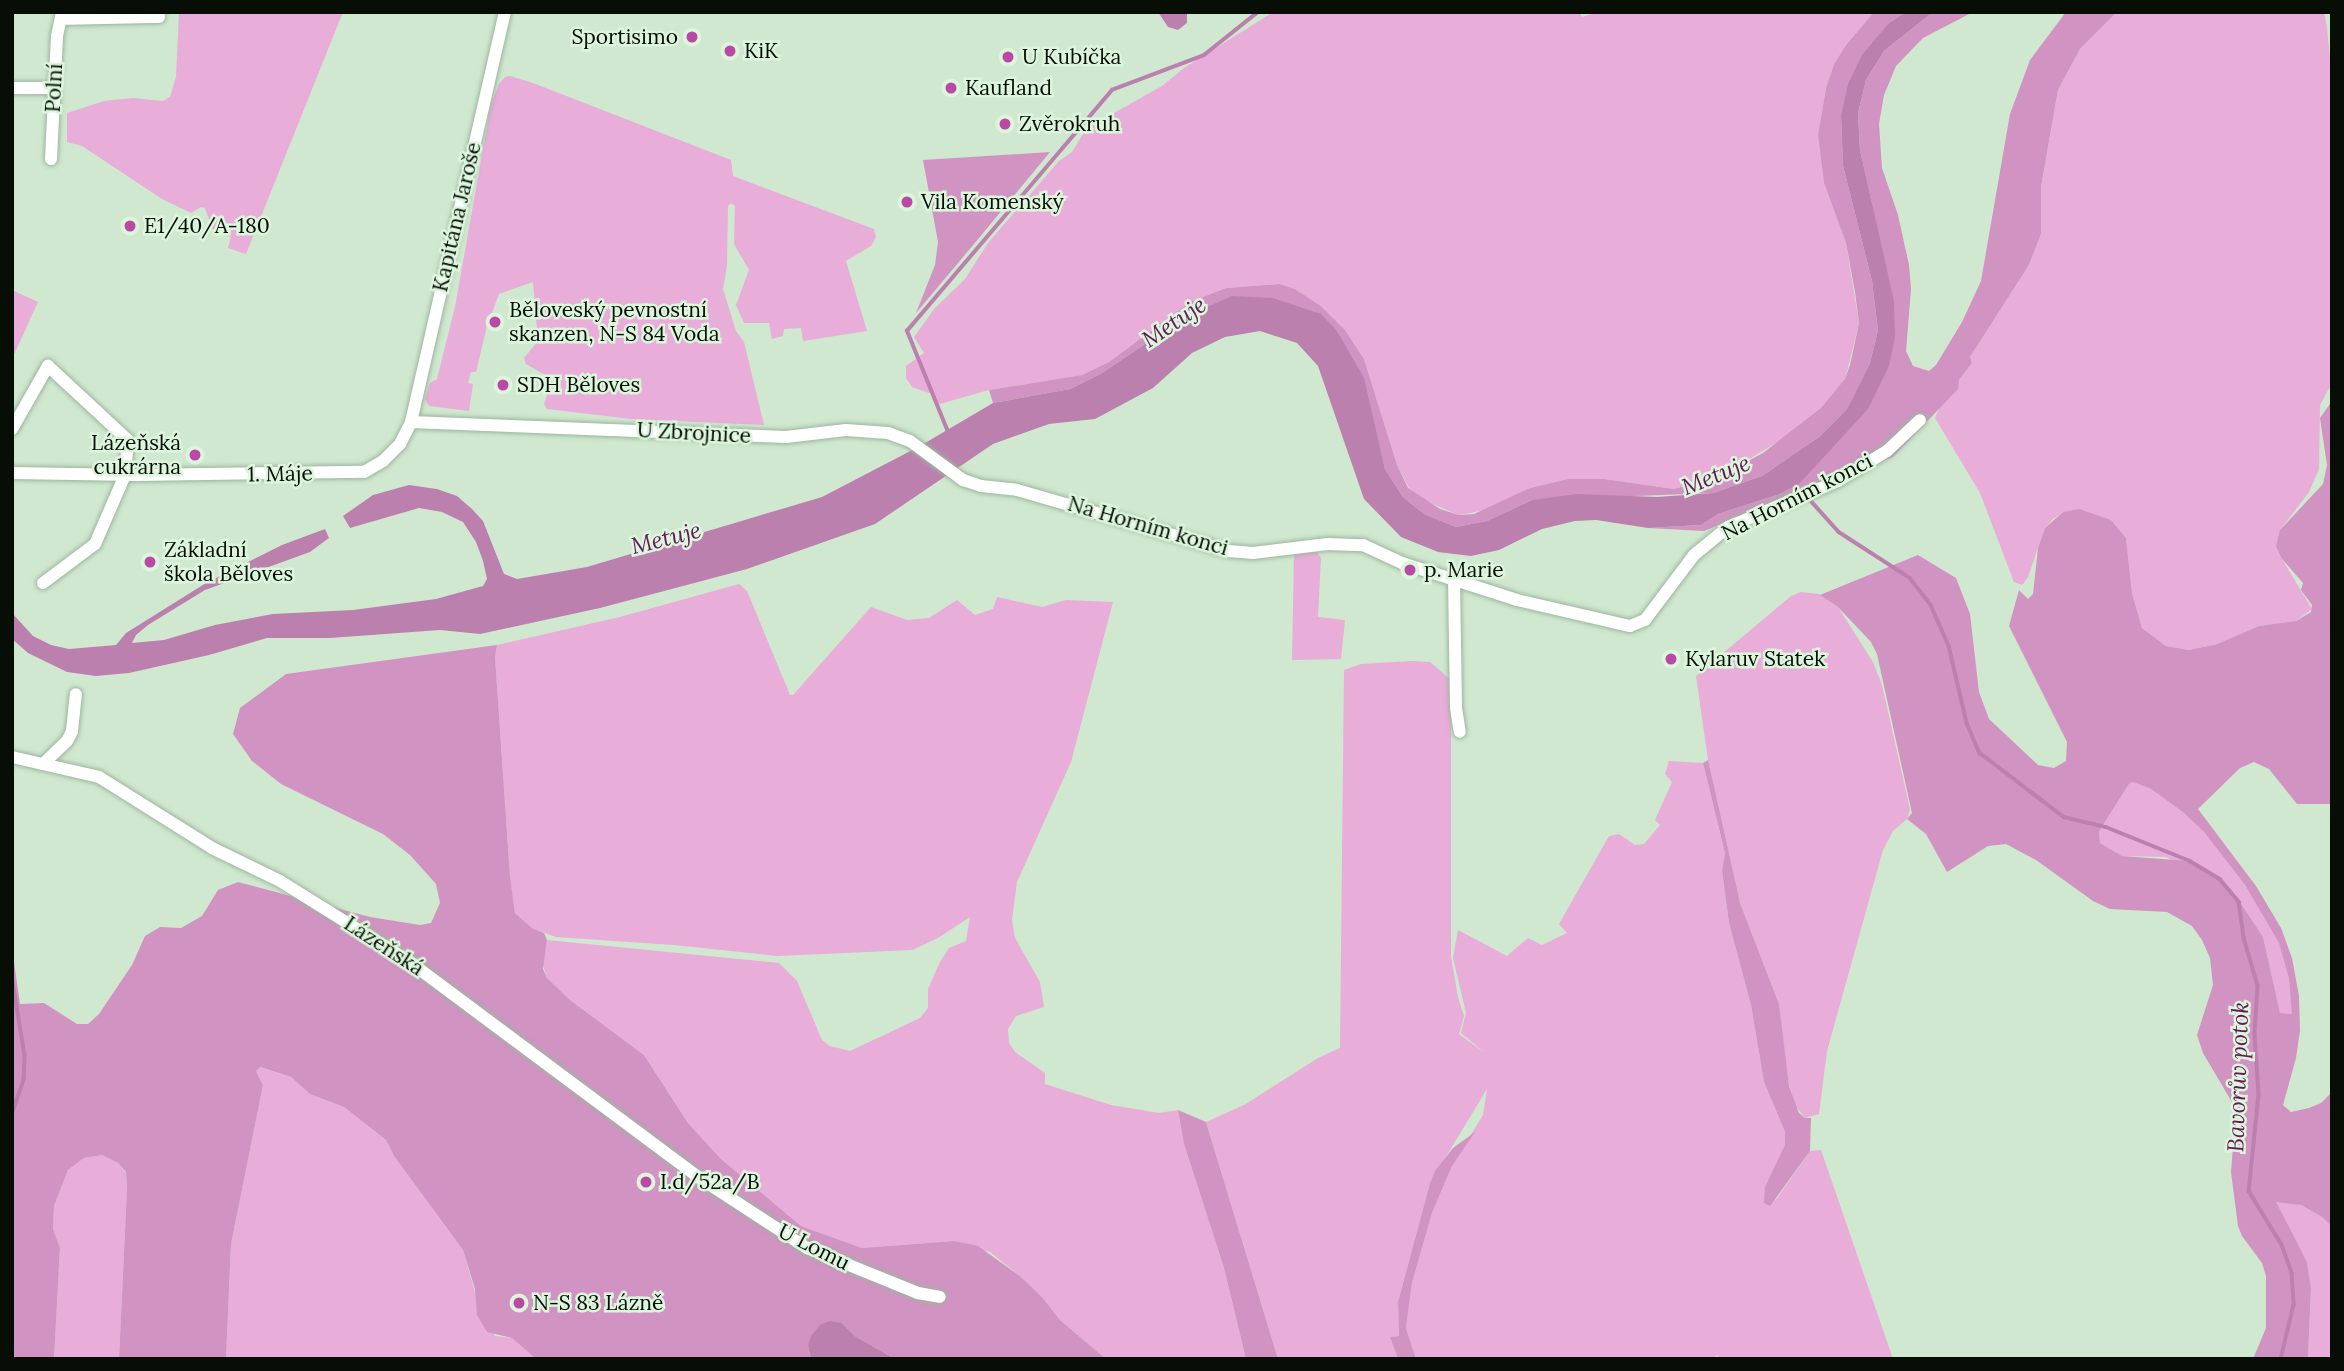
<!DOCTYPE html>
<meta charset="utf-8">
<style>
body{margin:0}
#map{position:relative;width:2344px;height:1371px;overflow:hidden;background:#cfe8cf;font-family:Lora,serif}
div>[style]{position:absolute}
[style*='--x']{left:calc(var(--x)*1px);top:calc(var(--y)*1px);width:calc(var(--w)*1px);rotate:calc(var(--a)*1deg)}
.green>*{inset:0;background:#e8add9}
.forest>*{inset:0;background:#d193c2}
.water>*{inset:0;background:#bc80ae}
.stream>*{height:3.5px;margin:-1.75px;padding:0 1.75px;transform-origin:1.75px;border-radius:1.75px;background:#bc80ae}
.roads{filter:drop-shadow(0 0 2px #9db59e) drop-shadow(0 0 2px #9db59e)}
.minor>*{height:12px;margin:-6px;padding:0 6px;transform-origin:6px;border-radius:6px;background:#fff}
.dots>*{width:19px;height:19px;translate:-50% -50%;box-sizing:border-box;border:4px solid #dcf5dc;border-radius:50%}
span{translate:-50% -50%;white-space:nowrap;text-align:center;line-height:1.15;-webkit-text-stroke:5px #dcf5dc;paint-order:stroke}
.poi-label{font-size:21px;color:#060e06}
.right{translate:-100% -50%;text-align:right}
.left{translate:0 -50%;text-align:left}
.street-label{font-size:21px;color:#060e06}
.water-label{font-size:23px;color:#631a56;font-style:italic}
.frame{position:absolute;inset:0;border:14px solid #060e06;pointer-events:none}
</style>
<div id="map">
<div class="green">
<div style="clip-path:polygon(179px 12px,343px 12px,246px 254px,228px 248px,231px 237px,213px 230px,205px 208px,201px 207px,191px 213px,162px 199px,82px 146px,67px 142px,67px 113px,104px 101px,133px 98px,163px 101px,170px 97px,176px 77px)"></div>
<div style="clip-path:polygon(1273px 12px,1579px 12px,1582px 17px,1598px 12px,1874px 12px,1846px 45px,1834px 64px,1826px 88px,1818px 135px,1824px 183px,1846px 243px,1859px 323px,1845px 380px,1821px 408px,1789px 435px,1724px 474px,1674px 489px,1604px 479px,1568px 479px,1530px 488px,1490px 509px,1459px 515px,1420px 499px,1409px 488px,1397px 465px,1364px 359px,1345px 330px,1321px 306px,1295px 289px,1280px 284px,1226px 288px,1190px 302px,1109px 362px,1082px 375px,989px 390px,936px 405px,932px 394px,912px 387px,906px 378px,906px 366px,924px 353px,914px 337px,935px 308px,965px 279px,988px 243px,1059px 161px,1072px 152px,1083px 134px,1091px 126px,1162px 86px,1184px 68px)"></div>
<div style="clip-path:polygon(2117px 12px,2324px 12px,2327px 28px,2332px 79px,2332px 383px,2320px 405px,2319px 469px,2309px 492px,2280px 530px,2282px 559px,2312px 609px,2296px 621px,2259px 626px,2217px 644px,2189px 650px,2166px 646px,2142px 628px,2132px 593px,2126px 538px,2111px 520px,2063px 512px,2052px 520px,2045px 528px,2028px 577px,2022px 585px,2014px 582px,1980px 493px,1935px 418px,1942px 402px,1972px 363px,1970px 357px,2029px 265px,2041px 234px,2041px 187px,2058px 90px,2080px 49px)"></div>
<div style="clip-path:polygon(510px 76px,533px 83px,731px 160px,733px 176px,874px 229px,876px 237px,871px 246px,846px 261px,867px 331px,803px 341px,801px 328px,784px 329px,783px 336px,772px 339px,769px 323px,744px 323px,736px 305px,749px 270px,734px 244px,735px 206px,731px 203px,728px 206px,727px 266px,723px 289px,736px 331px,744px 342px,764px 425px,631px 419px,547px 409px,544px 404px,552px 379px,526px 364px,524px 358px,538px 341px,533px 282px,499px 294px,487px 326px,476px 372px,471px 372px,468px 383px,473px 384px,469px 411px,429px 406px,425px 399px,430px 383px,437px 379px,455px 307px,491px 104px,499px 84px,505px 77px)"></div>
<div style="clip-path:polygon(12px 290px,38px 302px,12px 359px)"></div>
<div style="clip-path:polygon(1317px 552px,1321px 558px,1318px 617px,1345px 620px,1341px 659px,1292px 660px,1294px 553px)"></div>
<div style="clip-path:polygon(739px 584px,747px 591px,790px 695px,793px 695px,871px 607px,907px 620px,929px 618px,957px 600px,975px 615px,993px 609px,997px 597px,1042px 607px,1066px 600px,1113px 602px,1071px 762px,1017px 882px,1012px 920px,1015px 938px,1040px 982px,1044px 1007px,1016px 1016px,1008px 1029px,1009px 1043px,1015px 1052px,1045px 1073px,1045px 1084px,1111px 1105px,1159px 1113px,1178px 1110px,1184px 1144px,1224px 1268px,1246px 1359px,1106px 1359px,1060px 1320px,1042px 1297px,1020px 1276px,990px 1252px,954px 1241px,862px 1248px,801px 1226px,721px 1159px,688px 1123px,644px 1055px,570px 1000px,547px 978px,543px 965px,547px 940px,779px 963px,797px 981px,822px 1040px,830px 1046px,850px 1051px,920px 1018px,928px 1008px,928px 989px,940px 962px,949px 948px,966px 941px,970px 917px,938px 938px,912px 950px,777px 956px,674px 945px,556px 937px,532px 928px,515px 913px,510px 876px,495px 657px,497px 645px,620px 617px)"></div>
<div style="clip-path:polygon(1801px 592px,1819px 594px,1838px 607px,1873px 662px,1882px 685px,1910px 809px,1907px 819px,1893px 831px,1883px 850px,1827px 1051px,1819px 1114px,1805px 1118px,1795px 1105px,1785px 1070px,1779px 1004px,1740px 903px,1728px 858px,1708px 760px,1696px 676px,1791px 596px)"></div>
<div style="clip-path:polygon(1412px 661px,1430px 662px,1451px 680px,1451px 957px,1458px 997px,1464px 1016px,1459px 1034px,1485px 1053px,1461px 1033px,1466px 1013px,1453px 958px,1458px 930px,1507px 956px,1528px 938px,1542px 945px,1567px 933px,1559px 924px,1609px 836px,1619px 834px,1635px 845px,1644px 844px,1660px 825px,1655px 820px,1672px 782px,1665px 774px,1669px 761px,1703px 763px,1725px 853px,1722px 872px,1729px 923px,1751px 1005px,1764px 1082px,1785px 1132px,1785px 1145px,1779px 1160px,1775px 1201px,1810px 1151px,1821px 1150px,1893px 1359px,1719px 1359px,1717px 1355px,1713px 1359px,1416px 1359px,1406px 1328px,1412px 1283px,1432px 1213px,1452px 1166px,1483px 1115px,1487px 1089px,1430px 1183px,1398px 1302px,1399px 1336px,1390px 1337px,1398px 1359px,1278px 1359px,1206px 1122px,1244px 1105px,1318px 1058px,1340px 1048px,1344px 670px,1361px 664px)"></div>
<div style="clip-path:polygon(2133px 782px,2151px 789px,2184px 813px,2204px 832px,2245px 885px,2279px 942px,2289px 979px,2293px 1014px,2280px 1014px,2263px 937px,2227px 888px,2166px 857px,2122px 856px,2100px 843px,2099px 832px,2103px 825px,2129px 784px)"></div>
<div style="clip-path:polygon(259px 1067px,291px 1077px,310px 1094px,344px 1107px,386px 1140px,394px 1156px,463px 1250px,477px 1299px,495px 1336px,512px 1338px,536px 1359px,226px 1359px,231px 1244px,263px 1085px,256px 1071px)"></div>
<div style="clip-path:polygon(102px 1155px,118px 1163px,126px 1173px,127px 1188px,119px 1359px,54px 1359px,60px 1248px,53px 1229px,54px 1206px,68px 1170px,84px 1158px)"></div>
<div style="clip-path:polygon(2286px 1201px,2301px 1205px,2322px 1217px,2332px 1227px,2332px 1359px,2308px 1359px,2311px 1288px,2307px 1262px,2277px 1208px,2276px 1202px)"></div>
</div>
<div class="forest">
<div style="clip-path:polygon(1874px 12px,1906px 12px,1889px 23px,1841px 116px,1843px 166px,1872px 281px,1878px 330px,1870px 363px,1847px 409px,1819px 437px,1762px 476px,1713px 493px,1532px 500px,1487px 521px,1456px 527px,1424px 514px,1403px 497px,1385px 469px,1375px 428px,1337px 331px,1185px 317px,1102px 373px,1070px 389px,993px 403px,989px 390px,1082px 375px,1109px 362px,1190px 302px,1226px 288px,1280px 284px,1295px 289px,1321px 306px,1345px 330px,1364px 359px,1397px 465px,1408px 488px,1440px 509px,1459px 515px,1474px 514px,1530px 488px,1568px 479px,1604px 479px,1674px 489px,1724px 474px,1763px 453px,1821px 408px,1845px 379px,1850px 365px,1859px 323px,1855px 292px,1846px 243px,1824px 183px,1818px 135px,1826px 88px,1834px 64px,1846px 45px)"></div>
<div style="clip-path:polygon(1933px 12px,1973px 12px,1923px 38px,1896px 66px,1884px 95px,1879px 124px,1882px 168px,1898px 215px,1909px 265px,1911px 289px,1906px 351px,1913px 366px,1929px 371px,1936px 365px,1962px 322px,1981px 281px,2010px 114px,2030px 60px,2066px 12px,2117px 12px,2080px 49px,2058px 90px,2041px 187px,2041px 234px,2029px 265px,1970px 357px,1972px 363px,1959px 380px,1958px 389px,1893px 457px,1704px 531px,1648px 528px,1701px 525px,1718px 514px,1780px 494px,1799px 484px,1889px 366px,1872px 204px,1860px 150px,1858px 113px,1866px 80px,1884px 51px)"></div>
<div style="clip-path:polygon(1050px 152px,974px 244px,916px 313px,935px 265px,938px 242px,923px 160px)"></div>
<div style="clip-path:polygon(evenodd,2332px 401px,2332px 804px,2297px 804px,2269px 769px,2254px 762px,2240px 768px,2198px 809px,2256px 886px,2281px 928px,2292px 958px,2299px 996px,2300px 1031px,2296px 1058px,2283px 1105px,2291px 1112px,2309px 1108px,2321px 1103px,2332px 1092px,2332px 1227px,2322px 1217px,2301px 1205px,2276px 1202px,2307px 1262px,2311px 1288px,2308px 1359px,2253px 1359px,2266px 1328px,2266px 1276px,2262px 1263px,2242px 1236px,2238px 1226px,2231px 1172px,2236px 1109px,2203px 1053px,2197px 1035px,2213px 985px,2210px 958px,2202px 940px,2192px 926px,2167px 912px,2110px 909px,2093px 901px,2036px 860px,2006px 844px,1988px 846px,1947px 872px,1926px 834px,1907px 819px,1912px 813px,1877px 654px,1871px 642px,1838px 607px,1820px 595px,1918px 555px,1956px 578px,1970px 614px,1979px 692px,1989px 719px,2038px 765px,2054px 768px,2066px 761px,2067px 742px,2009px 626px,2019px 590px,2028px 599px,2033px 594px,2038px 548px,2045px 528px,2063px 512px,2079px 509px,2111px 520px,2126px 538px,2132px 593px,2142px 628px,2166px 646px,2189px 650px,2217px 644px,2259px 626px,2296px 621px,2311px 612px,2312px 605px,2301px 590px,2303px 583px,2282px 559px,2276px 546px,2280px 530px,2323px 484px,2327px 465px,2320px 418px,2332px 401px,2133px 782px,2151px 789px,2184px 813px,2204px 832px,2245px 885px,2279px 943px,2289px 979px,2292px 1014px,2280px 1013px,2263px 937px,2239px 901px,2216px 877px,2189px 861px,2122px 856px,2100px 843px,2099px 832px,2103px 825px,2129px 784px,2133px 782px)"></div>
<div style="clip-path:polygon(497px 645px,495px 657px,510px 876px,515px 913px,532px 928px,544px 933px,547px 940px,543px 969px,547px 978px,570px 1000px,644px 1055px,688px 1123px,721px 1159px,801px 1226px,862px 1248px,954px 1241px,978px 1246px,1020px 1276px,1042px 1297px,1060px 1320px,1106px 1359px,895px 1359px,855px 1336px,842px 1323px,808px 1346px,811px 1359px,536px 1359px,512px 1338px,487px 1332px,477px 1315px,475px 1289px,463px 1250px,394px 1156px,386px 1140px,344px 1107px,310px 1094px,291px 1077px,260px 1067px,256px 1071px,263px 1085px,231px 1244px,226px 1359px,119px 1359px,127px 1188px,126px 1172px,118px 1163px,102px 1155px,84px 1158px,68px 1170px,54px 1206px,53px 1229px,60px 1248px,54px 1359px,12px 1359px,12px 948px,20px 1004px,44px 1003px,77px 1024px,88px 1024px,99px 1014px,132px 965px,145px 936px,160px 927px,181px 928px,202px 916px,218px 890px,238px 882px,370px 917px,420px 925px,431px 923px,440px 903px,436px 884px,410px 855px,383px 834px,281px 784px,252px 761px,233px 734px,240px 708px,286px 674px)"></div>
<div style="clip-path:polygon(1708px 760px,1740px 903px,1779px 1004px,1789px 1086px,1799px 1113px,1805px 1118px,1811px 1118px,1810px 1151px,1770px 1206px,1764px 1203px,1765px 1187px,1785px 1145px,1785px 1132px,1764px 1082px,1751px 1005px,1729px 923px,1722px 871px,1725px 853px,1703px 763px)"></div>
<div style="clip-path:polygon(1178px 1110px,1206px 1122px,1278px 1359px,1246px 1359px,1224px 1268px,1184px 1144px)"></div>
<div style="clip-path:polygon(1475px 1132px,1452px 1166px,1432px 1213px,1412px 1283px,1406px 1328px,1416px 1359px,1398px 1359px,1390px 1337px,1399px 1336px,1398px 1302px,1430px 1183px,1435px 1171px,1453px 1148px)"></div>
</div>
<div class="water">
<div style="clip-path:polygon(1158px 12px,1187px 12px,1187px 23px,1178px 30px,1168px 27px)"></div>
<div style="clip-path:polygon(1906px 12px,1933px 12px,1884px 51px,1866px 80px,1858px 113px,1860px 150px,1894px 301px,1895px 337px,1889px 366px,1868px 409px,1799px 484px,1780px 494px,1718px 514px,1701px 525px,1648px 528px,1596px 520px,1575px 521px,1542px 529px,1499px 550px,1471px 556px,1438px 552px,1401px 537px,1364px 499px,1318px 366px,1297px 343px,1260px 331px,1225px 337px,1192px 353px,1153px 388px,1095px 419px,1049px 424px,993px 444px,875px 524px,747px 569px,600px 608px,480px 634px,440px 630px,330px 638px,267px 638px,209px 655px,129px 673px,96px 676px,67px 672px,28px 653px,12px 639px,12px 613px,33px 636px,51px 645px,69px 649px,116px 645px,126px 633px,206px 583px,282px 545px,325px 529px,329px 538px,310px 552px,205px 590px,148px 625px,136px 635px,132px 643px,164px 640px,215px 625px,273px 614px,353px 610px,436px 599px,483px 586px,487px 579px,483px 561px,476px 542px,463px 522px,442px 512px,419px 508px,350px 528px,343px 516px,373px 495px,409px 485px,437px 489px,457px 496px,472px 509px,483px 521px,504px 574px,517px 579px,587px 567px,822px 497px,920px 446px,993px 403px,1070px 389px,1102px 373px,1185px 317px,1232px 296px,1273px 298px,1321px 314px,1337px 331px,1364px 378px,1385px 469px,1403px 497px,1424px 514px,1456px 527px,1487px 521px,1532px 500px,1577px 494px,1657px 497px,1713px 493px,1762px 476px,1819px 437px,1847px 409px,1870px 363px,1878px 330px,1872px 281px,1843px 166px,1841px 116px,1848px 84px,1862px 55px,1889px 23px)"></div>
<div style="clip-path:polygon(830px 1321px,842px 1323px,855px 1336px,895px 1359px,811px 1359px,808px 1346px,811px 1336px,820px 1325px)"></div>
</div>
<div class="stream">
<div style="--x:948;--y:432;--w:109;--a:-112.1"></div>
<div style="--x:907;--y:331;--w:316;--a:-49.6"></div>
<div style="--x:1112;--y:90;--w:98;--a:-20.8"></div>
<div style="--x:1204;--y:55;--w:69;--a:-38.5"></div>
<div style="--x:1812;--y:502;--w:40;--a:48"></div>
<div style="--x:1839;--y:532;--w:85;--a:32.9"></div>
<div style="--x:1910;--y:578;--w:34;--a:52"></div>
<div style="--x:1931;--y:605;--w:45;--a:66.3"></div>
<div style="--x:1949;--y:646;--w:79;--a:76.8"></div>
<div style="--x:1967;--y:723;--w:33;--a:67"></div>
<div style="--x:1980;--y:753;--w:106;--a:37.3"></div>
<div style="--x:2064;--y:817;--w:43;--a:13.4"></div>
<div style="--x:2106;--y:827;--w:91;--a:22"></div>
<div style="--x:2190;--y:861;--w:35;--a:31"></div>
<div style="--x:2220;--y:879;--w:30;--a:50"></div>
<div style="--x:2239;--y:902;--w:36;--a:82"></div>
<div style="--x:2244;--y:938;--w:50;--a:73.7"></div>
<div style="--x:2258;--y:986;--w:47;--a:93.7"></div>
<div style="--x:2255;--y:1033;--w:62;--a:86.3"></div>
<div style="--x:2259;--y:1095;--w:97;--a:95.9"></div>
<div style="--x:2249;--y:1191;--w:63;--a:58.6"></div>
<div style="--x:2282;--y:1245;--w:30;--a:70"></div>
<div style="--x:2292;--y:1273;--w:32;--a:86"></div>
<div style="--x:2294;--y:1305;--w:56;--a:103.5"></div>
<div style="--x:12;--y:976;--w:80;--a:80.7"></div>
<div style="--x:25;--y:1055;--w:25;--a:92"></div>
<div style="--x:24;--y:1080;--w:37;--a:109"></div>
</div>
<div class="roads">
<div class="minor">
<div style="--x:62;--y:19;--w:97;--a:-1.2"></div>
<div style="--x:12;--y:88;--w:42;--a:0"></div>
<div style="--x:51;--y:159;--w:123;--a:-87.2"></div>
<div style="--x:57;--y:36;--w:25;--a:-78"></div>
<div style="--x:411;--y:422;--w:375;--a:2.3"></div>
<div style="--x:786;--y:437;--w:60;--a:-6.7"></div>
<div style="--x:846;--y:430;--w:42;--a:4.1"></div>
<div style="--x:888;--y:433;--w:23;--a:20"></div>
<div style="--x:910;--y:441;--w:66;--a:36.3"></div>
<div style="--x:963;--y:480;--w:19;--a:18"></div>
<div style="--x:981;--y:486;--w:36;--a:6"></div>
<div style="--x:1017;--y:490;--w:221;--a:16.1"></div>
<div style="--x:1229;--y:551;--w:24;--a:5"></div>
<div style="--x:1253;--y:553;--w:75;--a:-6.9"></div>
<div style="--x:1327;--y:544;--w:36;--a:2"></div>
<div style="--x:1363;--y:545;--w:43;--a:24.8"></div>
<div style="--x:1402;--y:563;--w:121;--a:17.8"></div>
<div style="--x:1517;--y:600;--w:116;--a:13"></div>
<div style="--x:1630;--y:626;--w:16;--a:-22"></div>
<div style="--x:1645;--y:620;--w:81;--a:-53"></div>
<div style="--x:1694;--y:555;--w:44;--a:-39.5"></div>
<div style="--x:1728;--y:527;--w:119;--a:-22.7"></div>
<div style="--x:1838;--y:481;--w:57;--a:-31.5"></div>
<div style="--x:1887;--y:451;--w:45;--a:-43.2"></div>
<div style="--x:12;--y:429;--w:73;--a:-60.3"></div>
<div style="--x:48;--y:366;--w:109;--a:42.8"></div>
<div style="--x:128;--y:440;--w:35;--a:95"></div>
<div style="--x:125;--y:475;--w:75;--a:113.5"></div>
<div style="--x:95;--y:544;--w:65;--a:143.1"></div>
<div style="--x:12;--y:473;--w:123;--a:0.9"></div>
<div style="--x:135;--y:475;--w:229;--a:-0.8"></div>
<div style="--x:364;--y:472;--w:22;--a:-30"></div>
<div style="--x:383;--y:461;--w:24;--a:-45"></div>
<div style="--x:400;--y:444;--w:25;--a:-63"></div>
<div style="--x:411;--y:422;--w:421;--a:-77.1"></div>
<div style="--x:1454;--y:579;--w:129;--a:89.1"></div>
<div style="--x:1456;--y:708;--w:24;--a:81"></div>
<div style="--x:12;--y:757;--w:89;--a:12.9"></div>
<div style="--x:99;--y:777;--w:133;--a:32.1"></div>
<div style="--x:212;--y:848;--w:76;--a:25.9"></div>
<div style="--x:280;--y:881;--w:150;--a:31.9"></div>
<div style="--x:407;--y:960;--w:363;--a:36.7"></div>
<div style="--x:698;--y:1177;--w:130;--a:33.1"></div>
<div style="--x:807;--y:1248;--w:120;--a:22.1"></div>
<div style="--x:918;--y:1293;--w:22;--a:10"></div>
<div style="--x:43;--y:764;--w:33;--a:-44"></div>
<div style="--x:67;--y:741;--w:11;--a:-63"></div>
<div style="--x:72;--y:731;--w:37;--a:-84"></div>
</div>
</div>
<div class="dots">
<div style="left:692px;top:37px;background:#ba49a5"></div>
<div style="left:730px;top:51px;background:#ba49a5"></div>
<div style="left:1008px;top:57px;background:#ba49a5"></div>
<div style="left:951px;top:88px;background:#ba49a5"></div>
<div style="left:1005px;top:124px;background:#ba49a5"></div>
<div style="left:907px;top:202px;background:#ba49a5"></div>
<div style="left:130px;top:226px;background:#ba49a5"></div>
<div style="left:495px;top:322px;background:#ba49a5"></div>
<div style="left:503px;top:385px;background:#ba49a5"></div>
<div style="left:195px;top:455px;background:#ba49a5"></div>
<div style="left:150px;top:562px;background:#ba49a5"></div>
<div style="left:1410px;top:570px;background:#ba49a5"></div>
<div style="left:1671px;top:659px;background:#ba49a5"></div>
<div style="left:646px;top:1182px;background:#ba49a5"></div>
<div style="left:519px;top:1303px;background:#ba49a5"></div>
</div>
<div class="poi-label">
<span class="right" style="left:678px;top:37px">Sportisimo</span>
<span class="left" style="left:744px;top:51px">KiK</span>
<span class="left" style="left:1022px;top:57px">U Kubíčka</span>
<span class="left" style="left:965px;top:88px">Kaufland</span>
<span class="left" style="left:1019px;top:124px">Zvěrokruh</span>
<span class="left" style="left:921px;top:202px">Vila Komenský</span>
<span class="left" style="left:144px;top:226px">E1/40/A-180</span>
<span class="left" style="left:509px;top:322px">Běloveský pevnostní<br>skanzen, N-S 84 Voda</span>
<span class="left" style="left:517px;top:385px">SDH Běloves</span>
<span class="right" style="left:181px;top:455px">Lázeňská<br>cukrárna</span>
<span class="left" style="left:164px;top:562px">Základní<br>škola Běloves</span>
<span class="left" style="left:1424px;top:570px">p. Marie</span>
<span class="left" style="left:1685px;top:659px">Kylaruv Statek</span>
<span class="left" style="left:660px;top:1182px">I.d/52a/B</span>
<span class="left" style="left:533px;top:1303px">N-S 83 Lázně</span>
</div>
<div class="street-label">
<span style="left:54px;top:88px;rotate:-87deg">Polní</span>
<span style="left:457px;top:217px;rotate:-77deg">Kapitána Jaroše</span>
<span style="left:694px;top:433px;rotate:3deg">U Zbrojnice</span>
<span style="left:280px;top:474px;rotate:-1deg">1. Máje</span>
<span style="left:1797px;top:497px;rotate:-27deg">Na Horním konci</span>
<span style="left:1148px;top:526px;rotate:16deg">Na Horním konci</span>
<span style="left:384px;top:946px;rotate:33deg">Lázeňská</span>
<span style="left:814px;top:1247px;rotate:27deg">U Lomu</span>
</div>
<div class="water-label">
<span style="left:1174px;top:322px;rotate:-34deg">Metuje</span>
<span style="left:1716px;top:475px;rotate:-22deg">Metuje</span>
<span style="left:666px;top:538px;rotate:-14deg">Metuje</span>
<span style="left:2238px;top:1077px;rotate:-88deg">Bavorův potok</span>
</div>
<div class="frame"></div>
</div>
